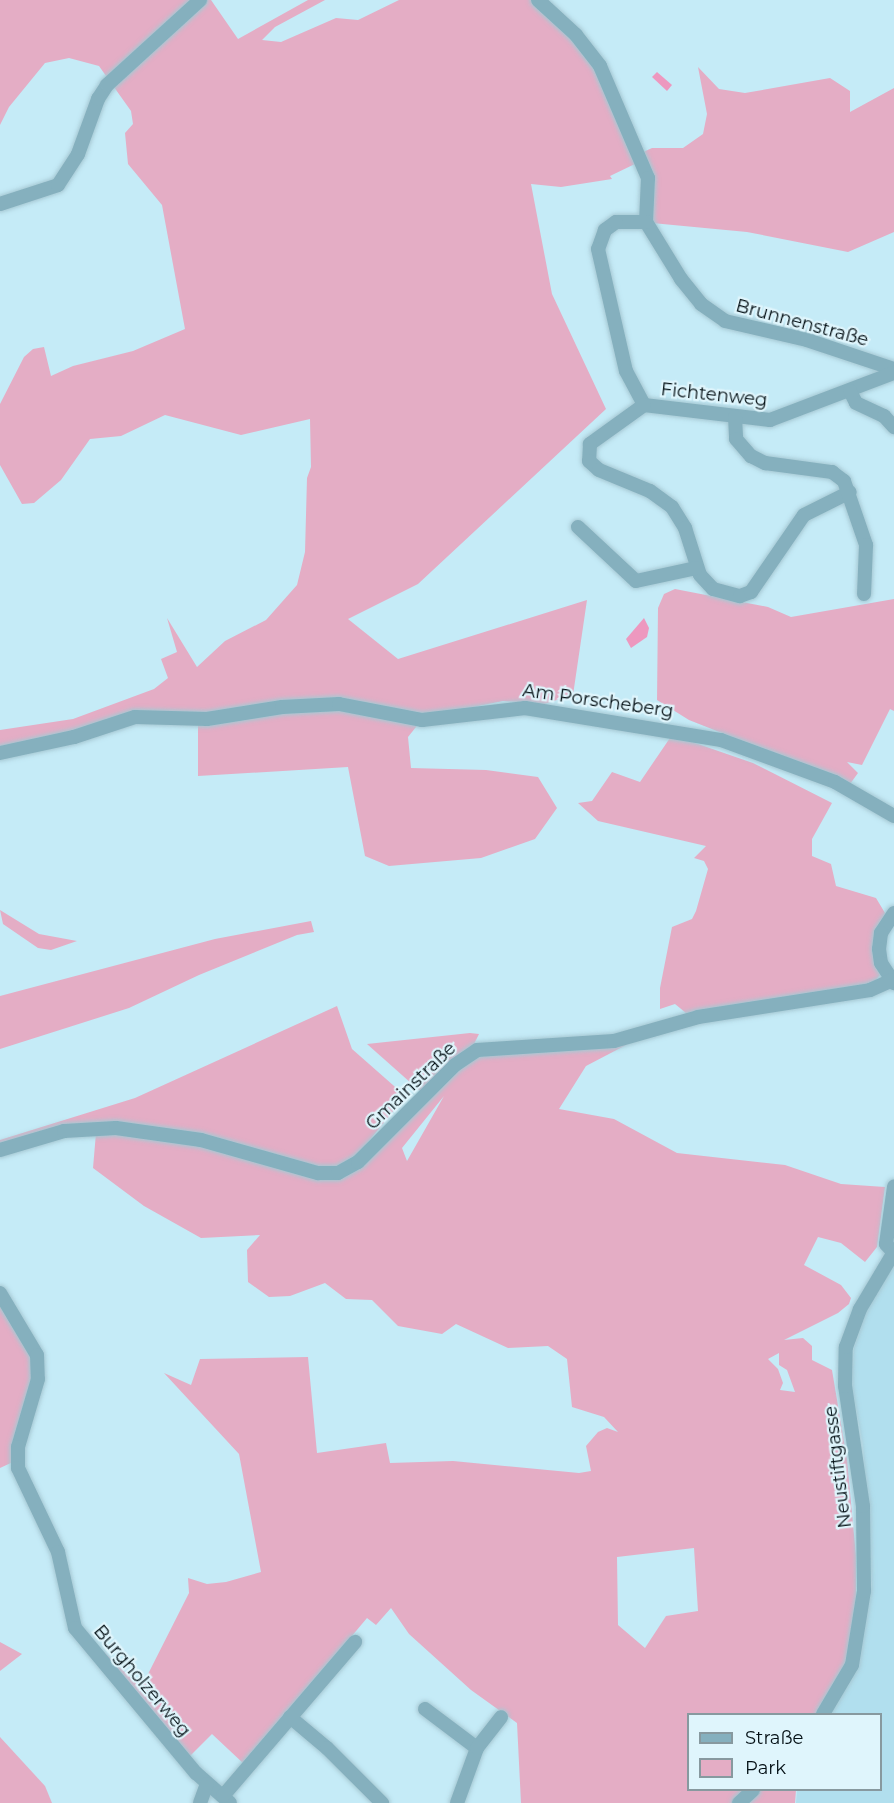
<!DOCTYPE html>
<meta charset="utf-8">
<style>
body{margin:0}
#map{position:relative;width:894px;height:1803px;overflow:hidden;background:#c5ebf7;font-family:Montserrat,sans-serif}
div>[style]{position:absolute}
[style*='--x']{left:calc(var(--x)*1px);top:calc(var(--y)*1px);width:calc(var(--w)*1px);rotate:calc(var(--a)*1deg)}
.built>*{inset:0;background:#b1dfee}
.green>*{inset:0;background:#e4adc5}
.water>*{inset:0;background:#ed98bf}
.roads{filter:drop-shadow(0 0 2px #a6c8d3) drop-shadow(0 0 2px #a6c8d3)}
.minor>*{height:14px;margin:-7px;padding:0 7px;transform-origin:7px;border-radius:7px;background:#85b0be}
span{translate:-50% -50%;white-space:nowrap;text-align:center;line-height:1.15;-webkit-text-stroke:4.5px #dff5fc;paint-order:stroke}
.street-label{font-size:18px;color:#030f14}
.legend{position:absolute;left:687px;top:1713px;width:195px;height:78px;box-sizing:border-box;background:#dff5fc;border:2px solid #87999f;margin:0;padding:8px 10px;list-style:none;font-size:18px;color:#030f14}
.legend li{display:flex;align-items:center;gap:12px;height:30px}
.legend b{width:30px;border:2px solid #87999f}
</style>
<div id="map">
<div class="built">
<div style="clip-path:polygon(894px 1266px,894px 1803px,796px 1803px,797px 1790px,880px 1790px,880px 1714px,827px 1714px,857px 1664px,872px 1585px,863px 1445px,852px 1387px,854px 1348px,868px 1306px)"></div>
</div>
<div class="green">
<div style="clip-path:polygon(0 0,211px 0,238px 39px,308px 0,325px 0,275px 27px,262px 40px,281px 42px,336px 18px,358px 20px,399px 0,544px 0,586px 42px,639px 162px,610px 176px,612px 179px,561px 187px,531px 184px,552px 294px,606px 409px,418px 584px,348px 619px,398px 659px,587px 600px,573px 695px,544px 704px,503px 701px,424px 717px,408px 737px,411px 768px,486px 770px,538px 777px,557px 808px,535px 839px,481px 858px,389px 866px,365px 856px,348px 767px,198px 776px,198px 725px,194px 719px,100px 724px,0 749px,0 730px,73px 719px,154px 689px,168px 678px,161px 659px,177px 652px,167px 618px,197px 667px,225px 641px,266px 620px,297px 585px,305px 552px,307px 478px,311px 467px,310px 419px,241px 435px,165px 415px,121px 436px,90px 439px,61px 480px,34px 503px,22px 504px,0 465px,0 404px,24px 357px,33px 349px,44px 347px,51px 376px,73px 366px,133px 351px,185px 329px,162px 205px,128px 164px,125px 133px,133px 124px,131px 111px,99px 66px,69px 58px,45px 63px,9px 107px,0 125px)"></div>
<div style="clip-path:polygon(698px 67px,719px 89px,745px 93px,830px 78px,850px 91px,850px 112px,894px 88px,894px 232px,848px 252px,747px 232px,652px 223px,641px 153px,652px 148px,683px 148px,703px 134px,707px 114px)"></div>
<div style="clip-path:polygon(675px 589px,768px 607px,791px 617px,894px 599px,894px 711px,890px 709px,862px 765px,847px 762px,858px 773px,850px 784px,689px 720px,657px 700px,658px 608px,664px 594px)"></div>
<div style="clip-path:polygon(672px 735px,753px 763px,832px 803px,812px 839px,812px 856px,831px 864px,836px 886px,876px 898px,885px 913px,876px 959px,880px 975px,872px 985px,686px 1013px,675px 1004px,660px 1009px,660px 988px,672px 927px,692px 919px,696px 911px,708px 869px,704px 861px,694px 858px,706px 846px,598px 821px,578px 803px,592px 801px,612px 772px,640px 782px)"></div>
<div style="clip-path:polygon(0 910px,39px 934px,77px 941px,51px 950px,38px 948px,3px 924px)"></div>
<div style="clip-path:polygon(311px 921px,314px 932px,297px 935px,199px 975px,129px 1008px,0 1049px,0 996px,215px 939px)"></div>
<div style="clip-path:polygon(337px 1006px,352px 1049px,402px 1093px,400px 1103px,359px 1153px,336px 1167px,323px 1167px,161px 1129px,106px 1124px,0 1148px,0 1140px,135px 1098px)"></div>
<div style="clip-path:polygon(470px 1033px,479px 1034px,472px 1048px,420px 1091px,367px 1044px)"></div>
<div style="clip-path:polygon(evenodd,628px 1044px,586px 1066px,559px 1109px,614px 1119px,677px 1153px,785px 1165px,841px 1184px,885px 1187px,877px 1247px,865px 1262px,841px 1243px,818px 1237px,804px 1265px,841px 1285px,851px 1298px,849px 1304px,838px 1313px,784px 1340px,803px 1338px,812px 1346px,812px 1360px,832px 1370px,847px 1459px,856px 1556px,856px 1669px,828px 1714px,688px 1714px,688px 1790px,796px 1790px,795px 1803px,521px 1803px,517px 1723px,471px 1690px,409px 1634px,391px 1608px,376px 1625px,367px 1618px,244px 1764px,212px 1734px,187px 1759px,92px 1640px,138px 1685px,145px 1680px,189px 1593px,188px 1578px,207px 1584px,226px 1582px,261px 1572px,239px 1454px,164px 1373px,191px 1385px,200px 1359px,308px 1357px,317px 1453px,386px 1443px,390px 1463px,453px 1461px,579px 1473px,591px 1471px,586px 1446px,598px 1432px,607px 1428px,618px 1432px,604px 1417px,572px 1407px,567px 1359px,548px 1346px,508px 1348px,456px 1324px,442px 1334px,398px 1326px,372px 1300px,346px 1299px,325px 1283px,290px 1296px,269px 1297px,248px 1282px,247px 1250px,260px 1235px,201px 1238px,144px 1206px,93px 1168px,96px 1133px,152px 1135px,331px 1178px,470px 1059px,482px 1053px,628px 1044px,444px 1096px,407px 1161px,402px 1148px,444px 1096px,628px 1044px,779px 1353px,779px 1365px,787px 1370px,795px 1392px,780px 1390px,783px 1383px,778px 1369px,768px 1359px,779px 1353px,628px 1044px,694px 1548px,698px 1611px,666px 1616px,645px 1648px,618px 1625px,617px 1557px,694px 1548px)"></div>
<div style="clip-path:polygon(0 1299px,30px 1347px,35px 1373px,13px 1462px,0 1468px)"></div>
<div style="clip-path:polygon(0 1642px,22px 1654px,0 1671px)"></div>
<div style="clip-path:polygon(0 1737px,45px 1786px,52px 1803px,0 1803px)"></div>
</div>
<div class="water">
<div style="clip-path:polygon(657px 72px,672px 85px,667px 91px,652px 77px)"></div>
<div style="clip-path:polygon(644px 618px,649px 628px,647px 637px,631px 648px,626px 639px)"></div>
</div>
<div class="roads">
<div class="minor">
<div style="--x:538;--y:0;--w:52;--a:42.6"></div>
<div style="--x:576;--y:35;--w:39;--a:52"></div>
<div style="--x:600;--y:66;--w:122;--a:66.8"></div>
<div style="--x:648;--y:178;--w:44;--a:92.6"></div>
<div style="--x:646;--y:222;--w:67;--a:58.4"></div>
<div style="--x:681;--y:279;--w:32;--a:51"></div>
<div style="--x:701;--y:304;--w:29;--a:35"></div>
<div style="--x:725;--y:321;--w:84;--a:13"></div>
<div style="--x:807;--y:340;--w:92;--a:18.4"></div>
<div style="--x:0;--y:204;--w:61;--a:-18.1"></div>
<div style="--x:58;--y:185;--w:37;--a:-57"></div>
<div style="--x:78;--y:154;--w:59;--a:-70"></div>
<div style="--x:98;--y:99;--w:17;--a:-57"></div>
<div style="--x:107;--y:85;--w:126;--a:-42.4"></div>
<div style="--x:646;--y:222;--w:30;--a:180"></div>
<div style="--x:616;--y:222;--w:14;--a:144"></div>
<div style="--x:605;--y:230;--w:20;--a:110"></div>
<div style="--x:598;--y:249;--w:125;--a:77.1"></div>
<div style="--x:626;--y:371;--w:38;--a:62"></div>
<div style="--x:644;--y:405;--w:127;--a:6.8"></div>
<div style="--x:770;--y:420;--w:133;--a:-20.8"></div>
<div style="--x:850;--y:391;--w:13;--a:63"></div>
<div style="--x:856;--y:403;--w:31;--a:25"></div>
<div style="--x:884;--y:416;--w:15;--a:48"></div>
<div style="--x:644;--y:405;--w:67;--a:144.2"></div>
<div style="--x:590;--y:444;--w:17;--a:93"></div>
<div style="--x:589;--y:461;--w:13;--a:42"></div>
<div style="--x:599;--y:470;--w:55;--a:22.4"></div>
<div style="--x:650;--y:491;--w:27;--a:36"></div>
<div style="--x:672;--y:507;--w:25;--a:58"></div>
<div style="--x:685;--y:528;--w:49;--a:72.3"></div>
<div style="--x:700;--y:575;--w:19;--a:47"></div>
<div style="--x:713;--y:589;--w:28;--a:15"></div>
<div style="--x:740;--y:596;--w:12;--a:-20"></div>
<div style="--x:751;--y:592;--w:93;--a:-55.5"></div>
<div style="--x:804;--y:515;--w:51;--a:-26.6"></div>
<div style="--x:735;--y:417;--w:22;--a:87"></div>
<div style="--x:736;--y:439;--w:23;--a:49"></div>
<div style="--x:751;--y:456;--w:16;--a:27"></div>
<div style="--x:765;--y:463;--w:68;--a:7.7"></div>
<div style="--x:832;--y:472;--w:15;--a:37"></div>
<div style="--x:844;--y:481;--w:68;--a:71"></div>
<div style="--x:866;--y:545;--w:49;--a:92.3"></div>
<div style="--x:578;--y:527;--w:79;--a:43"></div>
<div style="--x:636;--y:581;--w:61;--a:-12.2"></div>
<div style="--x:0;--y:753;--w:76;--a:-12.2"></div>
<div style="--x:74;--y:737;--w:64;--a:-18.2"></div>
<div style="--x:135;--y:717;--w:72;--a:1.6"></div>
<div style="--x:207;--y:719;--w:76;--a:-9.1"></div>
<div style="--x:282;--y:707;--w:57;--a:-3"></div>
<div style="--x:339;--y:704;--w:85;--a:10.9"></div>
<div style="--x:422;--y:720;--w:104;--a:-6.6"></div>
<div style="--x:525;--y:708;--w:199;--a:9.3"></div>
<div style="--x:721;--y:740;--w:121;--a:20.2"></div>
<div style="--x:835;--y:782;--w:68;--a:30"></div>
<div style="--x:894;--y:913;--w:24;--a:123"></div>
<div style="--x:881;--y:933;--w:16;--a:97"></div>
<div style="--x:879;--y:949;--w:14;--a:82"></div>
<div style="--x:881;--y:963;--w:24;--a:57"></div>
<div style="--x:0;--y:1150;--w:67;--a:-16.5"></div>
<div style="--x:64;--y:1131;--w:52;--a:-3.3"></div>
<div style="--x:116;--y:1128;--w:86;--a:8"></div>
<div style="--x:201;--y:1140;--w:122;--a:15.8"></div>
<div style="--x:318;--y:1173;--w:20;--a:0"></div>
<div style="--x:338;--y:1173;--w:23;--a:-29"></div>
<div style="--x:358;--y:1162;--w:137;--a:-45"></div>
<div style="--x:455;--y:1065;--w:27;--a:-34"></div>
<div style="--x:477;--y:1050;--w:137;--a:-3.8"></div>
<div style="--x:614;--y:1041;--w:87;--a:-15.9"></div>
<div style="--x:698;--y:1017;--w:174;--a:-8.9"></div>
<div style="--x:870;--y:990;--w:24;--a:-24"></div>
<div style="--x:894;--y:1253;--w:12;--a:-132"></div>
<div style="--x:886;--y:1244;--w:58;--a:-82"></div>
<div style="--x:0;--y:1293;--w:72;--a:59.2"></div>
<div style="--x:37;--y:1355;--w:24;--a:88"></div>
<div style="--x:38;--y:1379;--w:71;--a:106.4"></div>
<div style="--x:18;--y:1447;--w:21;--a:90"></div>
<div style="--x:18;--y:1468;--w:93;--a:64.5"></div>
<div style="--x:58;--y:1552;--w:78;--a:77.4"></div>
<div style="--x:75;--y:1628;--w:189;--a:50.2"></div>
<div style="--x:196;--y:1773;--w:45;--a:41.4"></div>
<div style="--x:425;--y:1709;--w:65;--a:36.9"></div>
<div style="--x:823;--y:1714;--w:57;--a:-59.4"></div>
<div style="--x:852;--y:1665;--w:75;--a:-80.8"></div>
<div style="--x:864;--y:1591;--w:85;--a:-90.7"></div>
<div style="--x:863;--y:1506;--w:121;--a:-98.5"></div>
<div style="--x:845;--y:1386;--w:39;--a:-89"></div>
<div style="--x:846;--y:1347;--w:40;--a:-69.8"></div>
<div style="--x:860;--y:1309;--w:66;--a:-59.2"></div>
<div style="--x:290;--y:1717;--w:48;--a:40"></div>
<div style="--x:327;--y:1748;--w:78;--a:45"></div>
<div style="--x:223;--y:1796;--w:203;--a:-49.4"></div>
<div style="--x:200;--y:1803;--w:20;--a:-70"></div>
<div style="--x:457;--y:1803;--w:59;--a:-70"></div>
<div style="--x:477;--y:1748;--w:39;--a:-52"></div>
<div style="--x:739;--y:1803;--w:19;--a:-43"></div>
</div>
</div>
<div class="street-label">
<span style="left:802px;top:323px;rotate:15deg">Brunnenstraße</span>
<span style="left:714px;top:395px;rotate:6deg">Fichtenweg</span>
<span style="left:598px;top:701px;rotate:8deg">Am Porscheberg</span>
<span style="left:411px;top:1086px;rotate:-44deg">Gmainstraße</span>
<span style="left:838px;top:1467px;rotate:-97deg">Neustiftgasse</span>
<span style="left:142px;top:1681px;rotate:50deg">Burgholzerweg</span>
</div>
<ul class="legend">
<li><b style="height:8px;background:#85b0be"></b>Straße</li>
<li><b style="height:16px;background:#e4adc5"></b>Park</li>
</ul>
</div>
